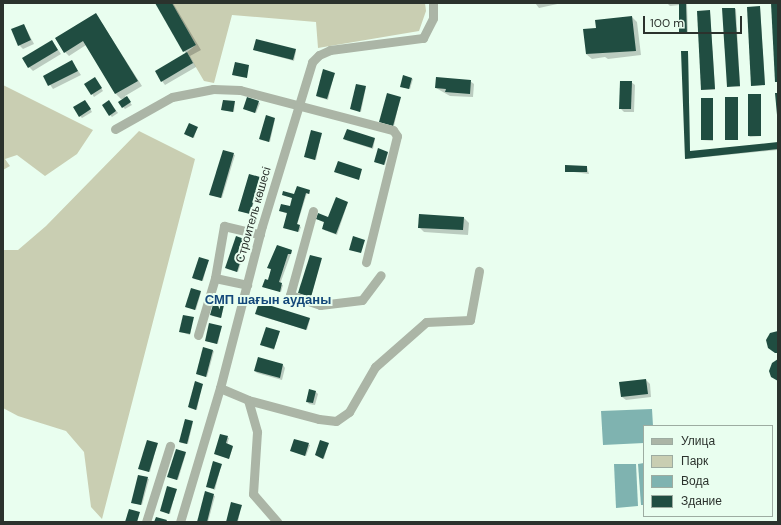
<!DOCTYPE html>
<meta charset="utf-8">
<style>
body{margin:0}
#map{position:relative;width:781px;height:525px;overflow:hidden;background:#e9feef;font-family:"DM Sans",sans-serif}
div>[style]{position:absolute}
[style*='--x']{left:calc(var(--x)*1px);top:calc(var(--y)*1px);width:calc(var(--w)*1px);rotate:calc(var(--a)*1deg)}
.green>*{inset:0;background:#c9ceb2}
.water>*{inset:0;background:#7fb3b0}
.shadow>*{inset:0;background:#0003}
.building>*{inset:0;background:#204d41}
.minor>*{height:9px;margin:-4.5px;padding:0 4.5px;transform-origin:4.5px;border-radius:4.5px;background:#abb5a6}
span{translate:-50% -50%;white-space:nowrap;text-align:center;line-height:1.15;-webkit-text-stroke:4px #e9feef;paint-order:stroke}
.street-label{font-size:12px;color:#2b322d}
.neighbourhood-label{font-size:13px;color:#13487a;font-weight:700}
.frame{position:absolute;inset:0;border:4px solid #2b322d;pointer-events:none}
.legend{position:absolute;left:643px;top:425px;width:130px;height:92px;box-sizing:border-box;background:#e9feef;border:1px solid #9daca1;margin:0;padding:5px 7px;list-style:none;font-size:12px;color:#2b322d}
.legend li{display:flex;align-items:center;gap:8px;height:20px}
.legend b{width:20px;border:1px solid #9daca1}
.scale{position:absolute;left:643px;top:16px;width:99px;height:18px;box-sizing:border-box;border:2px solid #2b322d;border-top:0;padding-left:5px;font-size:12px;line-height:14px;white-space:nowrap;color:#2b322d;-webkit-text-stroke:3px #e9feef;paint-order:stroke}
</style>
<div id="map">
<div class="green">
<div style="clip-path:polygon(172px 3px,425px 3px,426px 11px,419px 31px,318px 48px,316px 22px,232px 15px,214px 83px,204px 81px,187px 52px,196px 45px)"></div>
<div style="clip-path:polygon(3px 85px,93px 130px,77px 154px,45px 176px,17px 155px,5px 159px,10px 166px,3px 170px)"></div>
<div style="clip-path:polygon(139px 131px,195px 159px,102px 519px,91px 507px,84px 452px,66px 431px,18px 416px,3px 408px,3px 250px,18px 250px,46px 226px)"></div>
</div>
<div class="water">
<div style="clip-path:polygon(652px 409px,653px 426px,644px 426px,644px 443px,603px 445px,601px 411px)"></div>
<div style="clip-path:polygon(644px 463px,644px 505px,641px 505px,638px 464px)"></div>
<div style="clip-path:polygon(614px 464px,636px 464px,638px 506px,616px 508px)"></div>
</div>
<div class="shadow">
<div style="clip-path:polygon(156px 3px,173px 3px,201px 50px,190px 56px,196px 67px,165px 85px,162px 81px,186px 54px)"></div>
<div style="clip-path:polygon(535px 3px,562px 3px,539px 8px)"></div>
<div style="clip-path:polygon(667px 3px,687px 3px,688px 34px,680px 33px,680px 5px,670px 6px)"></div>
<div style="clip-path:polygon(760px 7px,765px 85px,753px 86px,752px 85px)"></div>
<div style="clip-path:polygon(723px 9px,736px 9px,740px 87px,728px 86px)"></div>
<div style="clip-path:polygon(710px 12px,715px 90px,703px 90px,702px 89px)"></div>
<div style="clip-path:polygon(96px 14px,142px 86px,125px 96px,132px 105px,125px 109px,123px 107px,126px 98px,121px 99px,116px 94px,86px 45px,69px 56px,65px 52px)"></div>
<div style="clip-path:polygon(632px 17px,637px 22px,641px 55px,608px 59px,605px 57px,592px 59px,586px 54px,597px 29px)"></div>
<div style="clip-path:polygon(24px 25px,34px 44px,23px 49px,19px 45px)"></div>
<div style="clip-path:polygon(52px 41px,61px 54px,33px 71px,29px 67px)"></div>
<div style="clip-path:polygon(254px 50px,295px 50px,296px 51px,294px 61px)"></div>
<div style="clip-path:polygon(688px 52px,690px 152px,778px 143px,778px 150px,686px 159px)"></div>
<div style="clip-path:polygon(72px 62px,81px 75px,53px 89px,44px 76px)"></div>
<div style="clip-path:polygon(334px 74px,328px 100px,318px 97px,317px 96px)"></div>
<div style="clip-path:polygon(404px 76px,413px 79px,410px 89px,402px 87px)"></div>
<div style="clip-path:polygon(97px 81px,103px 91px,94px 97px,86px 84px)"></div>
<div style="clip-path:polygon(470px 81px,474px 84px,473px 97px,450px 96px,436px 88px)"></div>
<div style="clip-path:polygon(631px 82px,635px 85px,634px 112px,624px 112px,620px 108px)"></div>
<div style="clip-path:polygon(366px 87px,361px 112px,352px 109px)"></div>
<div style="clip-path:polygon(761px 96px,761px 136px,750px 137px,749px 136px)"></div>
<div style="clip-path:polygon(248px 98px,260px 103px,256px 113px,245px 109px)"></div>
<div style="clip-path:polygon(400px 98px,394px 126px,380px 122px)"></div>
<div style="clip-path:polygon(702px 99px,713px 100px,713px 141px,702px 140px)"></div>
<div style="clip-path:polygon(235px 102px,234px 112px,222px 110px)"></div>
<div style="clip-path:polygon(87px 103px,92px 112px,82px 118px,80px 116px)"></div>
<div style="clip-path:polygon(111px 104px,118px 113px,112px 117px,110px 115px)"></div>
<div style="clip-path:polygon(275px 119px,270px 142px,261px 140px,260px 139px)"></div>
<div style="clip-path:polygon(197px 128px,194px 138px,186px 135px)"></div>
<div style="clip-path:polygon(347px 130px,375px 139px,373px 149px,345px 140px)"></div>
<div style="clip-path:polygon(321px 134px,316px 160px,306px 157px)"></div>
<div style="clip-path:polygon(224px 151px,235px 155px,222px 198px,211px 195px)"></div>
<div style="clip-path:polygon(388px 152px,385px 165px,375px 162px)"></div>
<div style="clip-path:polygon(587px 167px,589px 174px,566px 171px)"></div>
<div style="clip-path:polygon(259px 178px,256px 191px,263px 194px,261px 201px,255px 199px,250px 214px,240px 211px)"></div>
<div style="clip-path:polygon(310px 191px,310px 194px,307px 193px,297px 225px,301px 227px,299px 232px,285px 228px,288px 214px,280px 211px,290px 208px,293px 198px,283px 195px,295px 196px)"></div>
<div style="clip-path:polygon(348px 202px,337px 235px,324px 230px,325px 223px,317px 219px,328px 218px)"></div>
<div style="clip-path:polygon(464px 218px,469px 223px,468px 235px,424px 232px,419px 227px)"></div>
<div style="clip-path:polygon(236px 237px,248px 241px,238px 272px,227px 269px)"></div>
<div style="clip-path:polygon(292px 251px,280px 284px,283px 285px,281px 292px,264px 287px,272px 270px,268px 268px)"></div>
<div style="clip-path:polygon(321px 259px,311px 297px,300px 294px)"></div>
<div style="clip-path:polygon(208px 261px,203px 281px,194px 279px,193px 278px)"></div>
<div style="clip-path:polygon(201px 292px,196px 310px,187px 307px)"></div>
<div style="clip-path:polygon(226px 297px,221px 318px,212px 316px,212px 315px)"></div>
<div style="clip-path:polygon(257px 315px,310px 319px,307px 330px)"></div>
<div style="clip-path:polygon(193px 318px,190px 335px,181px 332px,180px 332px)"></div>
<div style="clip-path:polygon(221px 327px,218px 344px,206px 341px)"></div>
<div style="clip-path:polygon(279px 332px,274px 350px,261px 345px)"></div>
<div style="clip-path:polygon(204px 348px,214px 351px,207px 377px,198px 374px)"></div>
<div style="clip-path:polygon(258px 359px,283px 365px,285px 368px,282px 380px,257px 373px,255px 371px)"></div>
<div style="clip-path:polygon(646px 380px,650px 384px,651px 397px,626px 400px,622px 397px)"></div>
<div style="clip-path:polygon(202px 384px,197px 410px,189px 408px,189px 407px)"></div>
<div style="clip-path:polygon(316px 392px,318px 394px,315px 405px,309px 404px,307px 401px)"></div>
<div style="clip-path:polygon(193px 422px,188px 444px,181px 443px,180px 442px)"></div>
<div style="clip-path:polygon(221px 435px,229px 438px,227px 445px,233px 447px,229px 459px,216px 454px)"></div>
<div style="clip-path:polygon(294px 440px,310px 445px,306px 456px,292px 451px)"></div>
<div style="clip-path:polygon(157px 444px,150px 472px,140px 469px)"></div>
<div style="clip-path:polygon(328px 444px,324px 459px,316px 455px)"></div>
<div style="clip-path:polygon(186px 453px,178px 480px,169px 477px)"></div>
<div style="clip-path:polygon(221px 465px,215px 490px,208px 487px,207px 487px)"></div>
<div style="clip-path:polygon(139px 476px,149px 479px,142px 505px,133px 503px)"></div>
<div style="clip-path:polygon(176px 490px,170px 514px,162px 511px)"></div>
<div style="clip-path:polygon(206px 493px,215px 496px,208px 522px,198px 522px)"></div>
<div style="clip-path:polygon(241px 506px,238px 522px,227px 522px)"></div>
</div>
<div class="building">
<div style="clip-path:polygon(155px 3px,172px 3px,196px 45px,183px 52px)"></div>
<div style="clip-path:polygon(679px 3px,686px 3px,687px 34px,679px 34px)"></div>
<div style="clip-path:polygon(771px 3px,778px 3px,778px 82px,775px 82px)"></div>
<div style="clip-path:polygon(760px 6px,765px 85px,751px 86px,747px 7px)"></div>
<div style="clip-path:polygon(722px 8px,735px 8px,740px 86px,727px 87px)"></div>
<div style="clip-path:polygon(710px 10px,715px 89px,701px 90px,697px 11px)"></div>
<div style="clip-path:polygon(96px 13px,138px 81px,115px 94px,83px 41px,64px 53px,55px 38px)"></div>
<div style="clip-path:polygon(632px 16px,636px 51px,586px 54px,583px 29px,596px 28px,595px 20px)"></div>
<div style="clip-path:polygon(24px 24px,31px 40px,18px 46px,11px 29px)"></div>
<div style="clip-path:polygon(256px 39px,296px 49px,293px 60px,253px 50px)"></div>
<div style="clip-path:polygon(52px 40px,58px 50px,28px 68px,22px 58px)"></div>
<div style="clip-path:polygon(681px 51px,688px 51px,690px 151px,778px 142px,778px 149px,685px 159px)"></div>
<div style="clip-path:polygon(187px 52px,193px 63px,161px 82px,155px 71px)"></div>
<div style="clip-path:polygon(72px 60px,78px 71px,48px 86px,43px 76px)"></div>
<div style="clip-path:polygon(235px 62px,249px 65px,247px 78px,232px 75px)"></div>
<div style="clip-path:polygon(323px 69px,335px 73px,327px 99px,316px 96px)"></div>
<div style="clip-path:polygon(403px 75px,412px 78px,409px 89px,400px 87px)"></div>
<div style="clip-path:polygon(95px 77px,102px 88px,91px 95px,84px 84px)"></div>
<div style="clip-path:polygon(436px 77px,471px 80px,470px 94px,445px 92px,446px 89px,435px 88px)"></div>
<div style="clip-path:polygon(620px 81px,632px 81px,631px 109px,619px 109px)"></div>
<div style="clip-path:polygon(356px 84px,366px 86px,360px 112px,350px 109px)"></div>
<div style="clip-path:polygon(387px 93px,401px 97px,393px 126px,379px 122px)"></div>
<div style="clip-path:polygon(775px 93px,778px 93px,778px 115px,777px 115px)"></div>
<div style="clip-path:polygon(748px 94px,761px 94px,761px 136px,748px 136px)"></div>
<div style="clip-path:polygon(127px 96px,131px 102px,122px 108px,118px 102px)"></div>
<div style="clip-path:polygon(247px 97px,259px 101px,255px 113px,243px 109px)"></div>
<div style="clip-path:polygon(725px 97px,738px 97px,738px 140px,725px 140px)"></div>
<div style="clip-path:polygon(701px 98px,713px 98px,713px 140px,701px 140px)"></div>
<div style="clip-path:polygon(85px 100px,91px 109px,79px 117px,73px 107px)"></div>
<div style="clip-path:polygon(109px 100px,116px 111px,109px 116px,102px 105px)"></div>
<div style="clip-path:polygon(223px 100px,235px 101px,233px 112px,221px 110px)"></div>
<div style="clip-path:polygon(266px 115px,275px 118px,269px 142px,259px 139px)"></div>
<div style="clip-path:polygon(189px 123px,198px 127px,193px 138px,184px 134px)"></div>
<div style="clip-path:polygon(347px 129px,375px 138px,372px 148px,343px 139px)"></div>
<div style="clip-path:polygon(311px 130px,322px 133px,315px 160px,304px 157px)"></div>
<div style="clip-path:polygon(378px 148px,388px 152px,384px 165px,374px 162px)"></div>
<div style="clip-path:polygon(223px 150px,234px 153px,221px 198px,209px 195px)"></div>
<div style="clip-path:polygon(338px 161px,362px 169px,359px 180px,334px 172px)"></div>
<div style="clip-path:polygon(565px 165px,587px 166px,587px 172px,565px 172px)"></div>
<div style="clip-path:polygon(249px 174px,260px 177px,256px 190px,263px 192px,260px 201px,254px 199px,250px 214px,238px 211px)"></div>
<div style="clip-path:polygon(297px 186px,310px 190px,309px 194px,306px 193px,297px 224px,300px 225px,298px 232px,283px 228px,287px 213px,279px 211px,281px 204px,290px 206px,292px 198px,282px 195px,283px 191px,294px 194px)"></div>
<div style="clip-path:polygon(336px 197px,348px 202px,336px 234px,322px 229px,324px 222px,316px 219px,318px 213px,328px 217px)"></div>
<div style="clip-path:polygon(419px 214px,464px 217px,463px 230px,418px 228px)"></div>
<div style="clip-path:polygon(236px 236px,247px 240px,237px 272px,225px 268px)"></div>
<div style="clip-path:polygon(353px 236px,365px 240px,361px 253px,349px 250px)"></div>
<div style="clip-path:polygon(277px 245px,292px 250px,291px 254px,288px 254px,279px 282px,282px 283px,280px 292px,262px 287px,265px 279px,268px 280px,271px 269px,267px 268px)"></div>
<div style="clip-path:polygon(310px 255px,322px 258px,311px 297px,298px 293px)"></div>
<div style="clip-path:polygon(199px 257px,209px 260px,202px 281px,192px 278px)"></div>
<div style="clip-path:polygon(191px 288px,201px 291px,195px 310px,185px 307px)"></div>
<div style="clip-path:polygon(216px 294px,226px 296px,221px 318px,210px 315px)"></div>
<div style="clip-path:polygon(259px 302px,310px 318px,306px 330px,255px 314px)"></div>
<div style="clip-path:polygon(183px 315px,194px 317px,190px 334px,179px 332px)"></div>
<div style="clip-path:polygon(209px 323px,222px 326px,217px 344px,205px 341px)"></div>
<div style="clip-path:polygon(266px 327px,280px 331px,274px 349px,260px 345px)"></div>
<div style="clip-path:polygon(778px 331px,778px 353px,775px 353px,768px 348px,766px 340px,770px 333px)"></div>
<div style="clip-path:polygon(203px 347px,213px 350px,206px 377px,196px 374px)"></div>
<div style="clip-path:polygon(258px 357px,283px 364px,280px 378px,254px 371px)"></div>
<div style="clip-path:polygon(778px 359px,778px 381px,771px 377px,769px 371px,772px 363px)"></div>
<div style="clip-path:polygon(646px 379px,648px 394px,621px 397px,619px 382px)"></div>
<div style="clip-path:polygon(195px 381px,203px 384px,196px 410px,188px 407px)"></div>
<div style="clip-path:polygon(309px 389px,316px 391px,313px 403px,306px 402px)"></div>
<div style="clip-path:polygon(185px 419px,193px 421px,187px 444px,179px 442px)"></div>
<div style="clip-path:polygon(220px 434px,228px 436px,226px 443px,233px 446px,229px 459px,214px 454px)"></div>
<div style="clip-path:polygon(294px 439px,309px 443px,305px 456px,290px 451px)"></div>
<div style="clip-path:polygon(147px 440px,158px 443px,149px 472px,138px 469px)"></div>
<div style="clip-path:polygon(320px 440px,329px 443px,323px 459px,315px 455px)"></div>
<div style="clip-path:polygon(176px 449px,186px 452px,177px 480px,167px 477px)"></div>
<div style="clip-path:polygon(213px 461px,222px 464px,214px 489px,206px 487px)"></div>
<div style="clip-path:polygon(138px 475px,148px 477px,141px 505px,131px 503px)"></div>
<div style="clip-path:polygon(167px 486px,177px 489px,169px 514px,160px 511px)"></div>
<div style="clip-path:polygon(205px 491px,214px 494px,207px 522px,197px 522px)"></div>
<div style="clip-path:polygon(231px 502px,242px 505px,237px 522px,226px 522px)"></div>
<div style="clip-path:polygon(129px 509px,140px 512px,137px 522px,125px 522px)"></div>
<div style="clip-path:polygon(156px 517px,167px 520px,166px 522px,154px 522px)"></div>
</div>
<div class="minor">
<div style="--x:115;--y:129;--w:65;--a:-29.3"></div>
<div style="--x:172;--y:97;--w:42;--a:-11"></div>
<div style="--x:213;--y:89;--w:27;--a:2"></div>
<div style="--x:240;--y:90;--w:158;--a:14.7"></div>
<div style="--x:393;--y:130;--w:7;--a:56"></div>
<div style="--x:397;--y:136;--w:130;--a:103.8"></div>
<div style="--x:313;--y:211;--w:87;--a:105.3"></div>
<div style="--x:290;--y:295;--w:32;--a:18"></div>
<div style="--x:320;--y:305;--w:42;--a:-6.8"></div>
<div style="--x:362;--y:300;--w:31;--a:-53"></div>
<div style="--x:215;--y:278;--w:33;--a:12"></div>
<div style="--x:198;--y:335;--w:59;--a:-73.4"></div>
<div style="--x:215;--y:278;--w:53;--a:-80.2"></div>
<div style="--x:224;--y:226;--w:37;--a:13"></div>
<div style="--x:220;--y:388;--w:30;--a:23"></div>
<div style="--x:248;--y:400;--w:73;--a:15"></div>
<div style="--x:319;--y:419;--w:17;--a:7"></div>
<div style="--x:336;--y:421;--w:16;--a:-35"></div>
<div style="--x:349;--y:412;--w:52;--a:-60"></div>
<div style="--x:375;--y:367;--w:68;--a:-41.4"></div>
<div style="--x:426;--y:322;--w:44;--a:-2.6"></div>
<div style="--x:470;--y:320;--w:50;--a:-79.6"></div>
<div style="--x:248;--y:400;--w:33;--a:74"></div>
<div style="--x:257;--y:432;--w:62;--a:93.7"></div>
<div style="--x:253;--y:494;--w:37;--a:49"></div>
<div style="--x:146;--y:522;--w:80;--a:-72.5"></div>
<div style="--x:180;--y:522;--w:140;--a:-73.4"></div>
<div style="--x:220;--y:388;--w:167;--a:-75.5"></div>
<div style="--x:262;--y:226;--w:171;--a:-73"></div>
<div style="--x:312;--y:62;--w:10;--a:-45"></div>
<div style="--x:319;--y:55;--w:12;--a:-24"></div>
<div style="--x:330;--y:50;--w:94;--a:-7.4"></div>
<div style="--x:423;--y:38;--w:22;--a:-63"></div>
<div style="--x:433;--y:18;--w:15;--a:-90"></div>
</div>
<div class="street-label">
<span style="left:254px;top:215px;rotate:-74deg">Строитель көшесі</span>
</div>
<div class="neighbourhood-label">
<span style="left:268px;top:300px">СМП шағын ауданы</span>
</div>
<div class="frame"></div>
<ul class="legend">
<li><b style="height:5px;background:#abb5a6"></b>Улица</li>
<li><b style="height:11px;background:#c9ceb2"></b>Парк</li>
<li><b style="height:11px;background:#7fb3b0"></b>Вода</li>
<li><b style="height:11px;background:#204d41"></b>Здание</li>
</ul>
<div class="scale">100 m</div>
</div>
